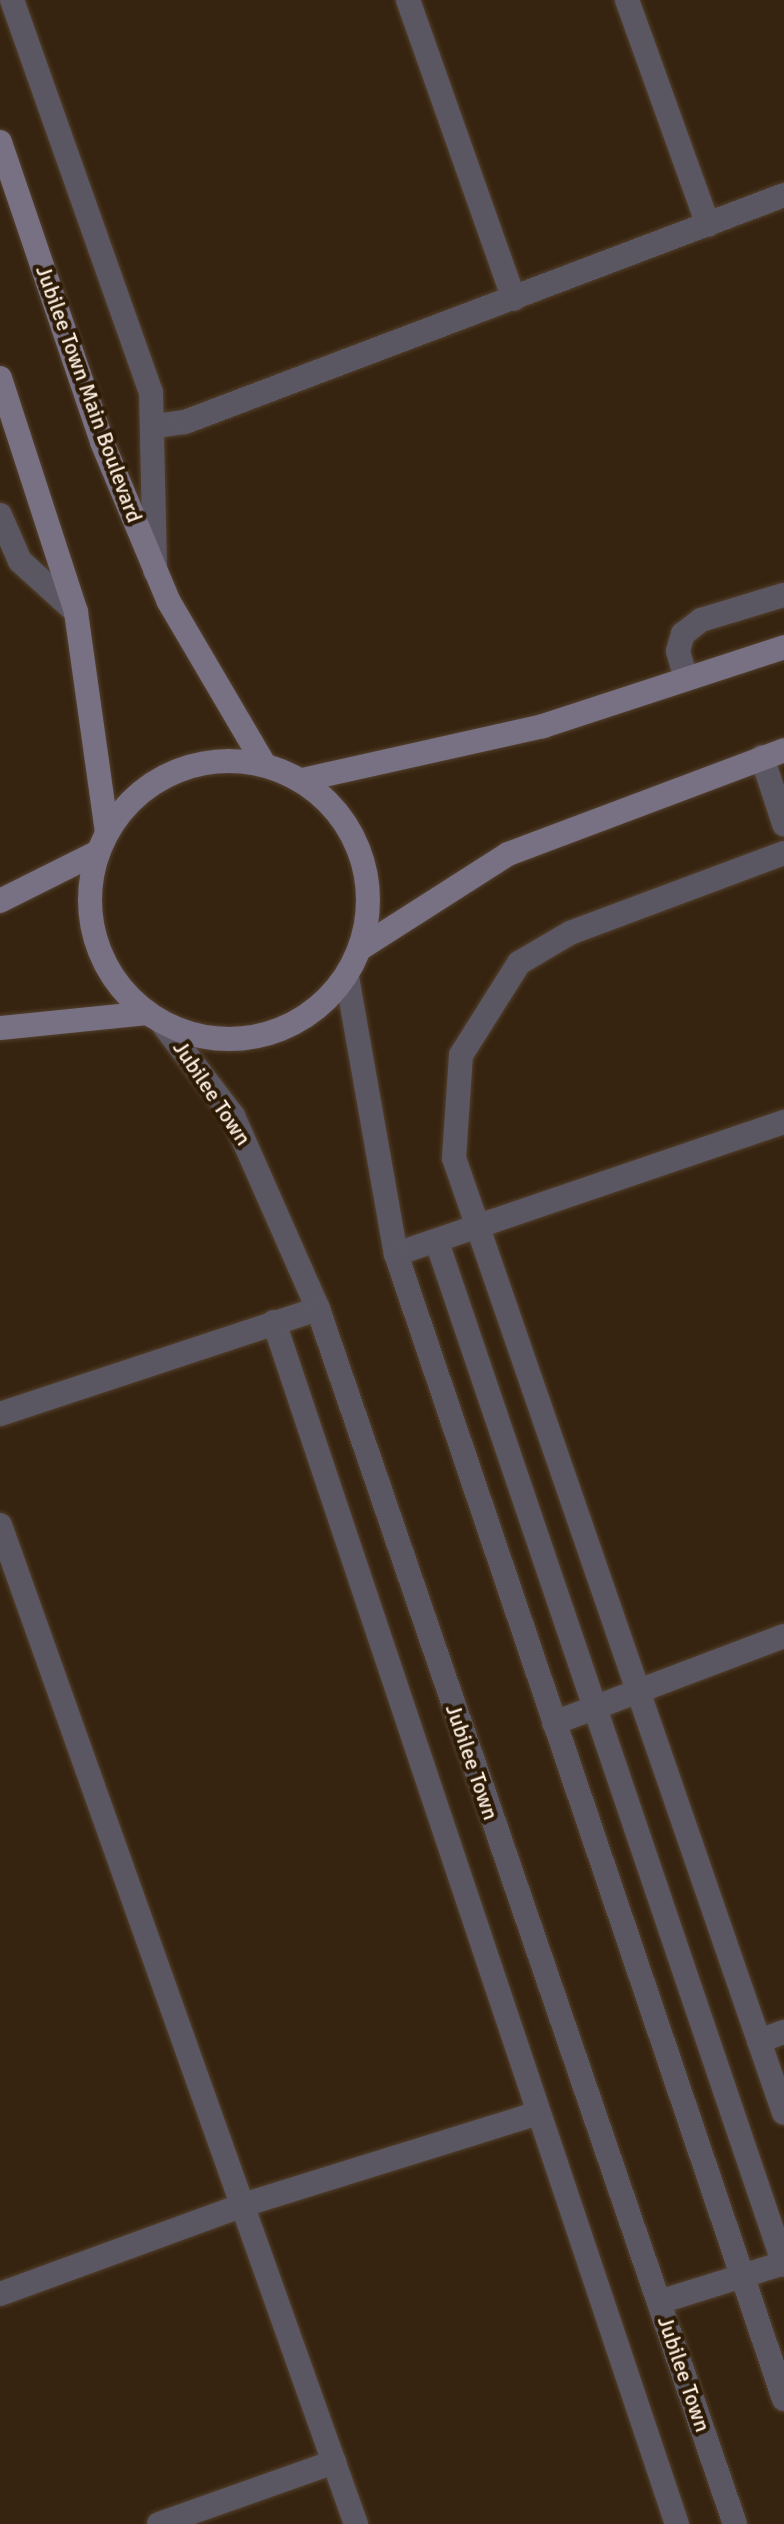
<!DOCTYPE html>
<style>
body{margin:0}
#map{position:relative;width:784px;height:2524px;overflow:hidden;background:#372410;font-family:Signika,sans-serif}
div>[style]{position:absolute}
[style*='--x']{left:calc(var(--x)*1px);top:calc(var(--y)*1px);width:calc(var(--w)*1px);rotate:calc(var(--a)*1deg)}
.roads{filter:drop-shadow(0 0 2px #52402d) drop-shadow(0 0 2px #52402d)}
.minor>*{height:24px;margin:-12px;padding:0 12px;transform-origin:12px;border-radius:12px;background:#5b5762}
.tertiary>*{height:24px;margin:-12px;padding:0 12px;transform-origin:12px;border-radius:12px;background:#5b5762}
.secondary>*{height:24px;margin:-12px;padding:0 12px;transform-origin:12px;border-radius:12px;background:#787083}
.secondary>.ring{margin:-12px;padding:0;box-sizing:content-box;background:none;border:24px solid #787083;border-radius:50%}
span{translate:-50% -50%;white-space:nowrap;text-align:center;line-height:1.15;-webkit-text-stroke:8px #2d1b06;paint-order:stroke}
.street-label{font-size:22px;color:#faede0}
</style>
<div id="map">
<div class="roads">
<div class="minor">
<div style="--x:12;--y:0;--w:416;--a:70.5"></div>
<div style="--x:151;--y:392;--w:179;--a:88.7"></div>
<div style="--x:408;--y:0;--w:317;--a:70.5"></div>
<div style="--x:627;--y:0;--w:239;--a:70.2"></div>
<div style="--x:156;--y:426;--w:29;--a:-8"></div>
<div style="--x:185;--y:422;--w:641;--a:-20.75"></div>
<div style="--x:0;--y:515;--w:50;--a:66.5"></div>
<div style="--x:20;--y:561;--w:76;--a:42.3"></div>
<div style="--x:686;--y:679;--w:29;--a:-106"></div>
<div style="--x:678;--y:651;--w:18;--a:-74"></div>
<div style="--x:683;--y:634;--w:23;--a:-38"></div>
<div style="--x:701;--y:620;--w:87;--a:-16.8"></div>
<div style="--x:762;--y:757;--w:71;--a:71.8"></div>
<div style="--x:784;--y:853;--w:228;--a:159.5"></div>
<div style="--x:570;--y:933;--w:59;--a:149.5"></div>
<div style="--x:519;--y:963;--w:109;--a:122.2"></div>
<div style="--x:461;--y:1055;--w:103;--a:93.9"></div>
<div style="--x:454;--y:1158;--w:1010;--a:70.94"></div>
<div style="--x:437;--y:1242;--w:1080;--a:71.26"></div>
<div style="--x:396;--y:1254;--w:410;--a:-18.8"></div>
<div style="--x:274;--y:1322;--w:1268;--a:71.47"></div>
<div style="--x:0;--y:1414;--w:335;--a:-18.3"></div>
<div style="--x:0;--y:1525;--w:1061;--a:70.39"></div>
<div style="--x:554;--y:1723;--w:246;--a:-20.7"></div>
<div style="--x:759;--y:2041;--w:27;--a:-20"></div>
<div style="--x:0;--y:2294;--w:259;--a:-20.1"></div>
<div style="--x:243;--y:2205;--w:306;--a:-17.3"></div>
<div style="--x:659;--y:2302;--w:131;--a:-17.3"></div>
<div style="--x:159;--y:2524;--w:186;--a:-19.5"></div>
</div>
<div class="tertiary">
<div style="--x:347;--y:977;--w:281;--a:80"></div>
<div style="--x:396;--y:1254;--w:1209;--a:71.28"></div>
<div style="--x:162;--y:1023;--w:117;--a:52.6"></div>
<div style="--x:233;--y:1116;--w:211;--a:66.2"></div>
<div style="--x:318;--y:1309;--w:1285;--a:71.06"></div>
</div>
<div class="secondary">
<div style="--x:0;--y:142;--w:317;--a:71.2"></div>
<div style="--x:102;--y:442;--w:173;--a:67.3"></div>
<div style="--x:169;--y:602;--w:188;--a:59.6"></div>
<div style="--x:0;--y:378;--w:246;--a:72"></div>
<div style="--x:76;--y:612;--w:222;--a:82"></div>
<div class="ring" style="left:90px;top:761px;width:254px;height:254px"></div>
<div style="--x:302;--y:780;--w:247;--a:-12.6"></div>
<div style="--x:543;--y:726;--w:254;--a:-18.1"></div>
<div style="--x:0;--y:901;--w:110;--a:-26.6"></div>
<div style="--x:361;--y:948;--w:174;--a:-32.6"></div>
<div style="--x:508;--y:854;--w:295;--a:-20.6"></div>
<div style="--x:0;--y:1028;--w:148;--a:-5.8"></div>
</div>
</div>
<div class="street-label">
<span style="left:89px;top:394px;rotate:70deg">Jubilee Town Main Boulevard</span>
<span style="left:212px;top:1093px;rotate:56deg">Jubilee Town</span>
<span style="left:472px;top:1762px;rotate:71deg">Jubilee Town</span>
<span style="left:684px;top:2374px;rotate:71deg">Jubilee Town</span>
</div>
</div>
